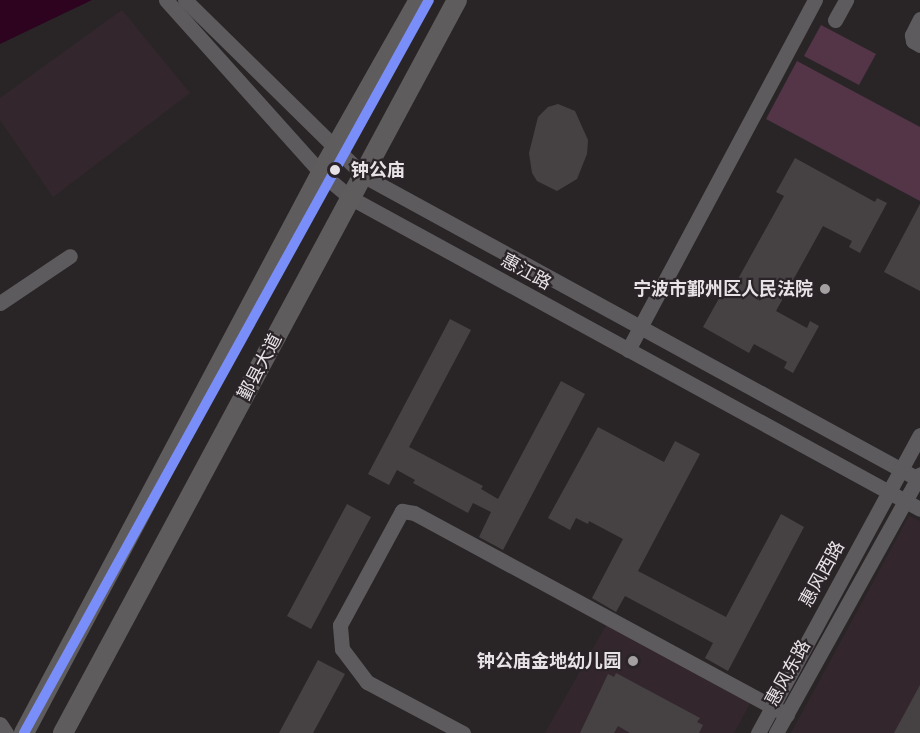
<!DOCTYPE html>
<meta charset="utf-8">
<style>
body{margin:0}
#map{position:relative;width:920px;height:733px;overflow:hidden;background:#292527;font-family:"Fira Sans","Noto Sans SC",sans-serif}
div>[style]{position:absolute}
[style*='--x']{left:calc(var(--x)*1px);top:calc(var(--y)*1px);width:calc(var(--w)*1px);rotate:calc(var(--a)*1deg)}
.built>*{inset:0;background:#33272d}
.green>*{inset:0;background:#533547}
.water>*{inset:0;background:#2d0320}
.building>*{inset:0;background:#464244}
.minor>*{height:15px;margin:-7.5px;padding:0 7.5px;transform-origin:7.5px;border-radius:7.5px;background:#5d5b5d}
.major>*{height:20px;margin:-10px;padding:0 10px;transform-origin:10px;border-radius:10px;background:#5f5c5d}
.metro-1>*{height:10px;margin:-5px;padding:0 5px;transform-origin:5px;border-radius:5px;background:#7a8ef9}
.dots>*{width:16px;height:16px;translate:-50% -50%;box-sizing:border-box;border:3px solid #2a2428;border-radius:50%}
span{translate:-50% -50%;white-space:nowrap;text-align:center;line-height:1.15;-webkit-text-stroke:4.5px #2a2428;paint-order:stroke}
.stop-label{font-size:18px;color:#e7e2e5;font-weight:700}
.left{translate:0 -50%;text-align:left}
.street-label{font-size:18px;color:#e7e2e5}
.poi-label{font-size:18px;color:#e7e2e5;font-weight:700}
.right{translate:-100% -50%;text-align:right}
</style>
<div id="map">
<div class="built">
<div style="clip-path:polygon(122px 10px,190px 93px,53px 197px,0 120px,0 98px)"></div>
<div style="clip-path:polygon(909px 516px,920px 521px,920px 733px,791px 733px)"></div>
<div style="clip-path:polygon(608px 622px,752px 700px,734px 733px,545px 733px)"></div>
</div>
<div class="green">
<div style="clip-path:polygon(821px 25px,876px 54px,859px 85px,804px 56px)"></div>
<div style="clip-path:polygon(797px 61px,920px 127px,920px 201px,766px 119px)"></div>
</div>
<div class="water">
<div style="clip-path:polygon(0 0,92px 0,0 44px)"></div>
</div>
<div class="building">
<div style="clip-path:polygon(558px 104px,575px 111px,588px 140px,587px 154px,577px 179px,557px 191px,537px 181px,532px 173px,529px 153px,538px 117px,548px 107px)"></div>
<div style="clip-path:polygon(795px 158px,875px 202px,877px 198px,887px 203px,860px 253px,849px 247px,852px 241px,823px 226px,776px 311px,807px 328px,810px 321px,819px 326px,793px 373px,784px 368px,787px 362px,754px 344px,749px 353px,703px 327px,722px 293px,728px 297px,784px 196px,776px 192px)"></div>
<div style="clip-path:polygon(920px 204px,920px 291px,884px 272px)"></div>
<div style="clip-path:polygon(450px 319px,471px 330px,409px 447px,483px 486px,481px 489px,498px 499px,561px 381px,585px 394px,503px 550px,479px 537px,491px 512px,473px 503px,468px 513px,413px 483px,415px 480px,397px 470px,389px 485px,368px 474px)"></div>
<div style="clip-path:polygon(598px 427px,664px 462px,675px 441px,700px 454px,638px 571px,726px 617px,781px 514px,804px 527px,728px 671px,705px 658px,713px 643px,625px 596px,616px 612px,592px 598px,623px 539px,589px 521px,588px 524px,576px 518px,570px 530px,548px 518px)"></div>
<div style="clip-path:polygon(347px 504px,371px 517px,311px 629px,287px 616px)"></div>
<div style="clip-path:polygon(318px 660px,345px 674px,313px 733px,279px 733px)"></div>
<div style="clip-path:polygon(616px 673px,700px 718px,697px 722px,703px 725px,699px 733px,630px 733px,618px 726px,614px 733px,580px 733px,608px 674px,614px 677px)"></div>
<div style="clip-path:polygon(920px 685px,920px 733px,894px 733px)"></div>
</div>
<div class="minor">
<div style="--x:166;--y:0;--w:232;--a:48.1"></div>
<div style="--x:321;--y:173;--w:39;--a:40"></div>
<div style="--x:351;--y:198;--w:648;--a:28.66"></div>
<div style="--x:185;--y:0;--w:251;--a:44.5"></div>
<div style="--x:364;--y:176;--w:634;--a:28.67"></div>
<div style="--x:920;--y:19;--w:18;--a:117"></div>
<div style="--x:912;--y:35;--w:6;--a:81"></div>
<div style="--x:913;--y:41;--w:8;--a:30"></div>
<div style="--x:835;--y:20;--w:23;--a:-61"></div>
<div style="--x:0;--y:303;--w:84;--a:-33.9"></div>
<div style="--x:628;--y:350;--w:397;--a:-61.9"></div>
<div style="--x:0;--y:724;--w:11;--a:56"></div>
<div style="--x:463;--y:733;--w:109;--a:-152"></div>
<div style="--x:367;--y:682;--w:41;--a:-127.1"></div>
<div style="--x:342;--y:649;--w:24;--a:-95"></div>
<div style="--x:340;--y:625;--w:130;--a:-61.5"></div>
<div style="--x:402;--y:511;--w:12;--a:9"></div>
<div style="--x:414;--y:513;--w:424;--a:28.4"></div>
<div style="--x:758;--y:733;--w:339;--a:-61.5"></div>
<div style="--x:776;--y:733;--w:296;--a:-60.9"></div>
</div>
<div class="major">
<div style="--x:24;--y:733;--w:634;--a:-62.06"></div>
<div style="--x:321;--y:173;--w:199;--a:-60.5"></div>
<div style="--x:63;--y:733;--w:832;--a:-61.74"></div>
</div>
<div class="metro-1">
<div style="--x:24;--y:733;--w:837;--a:-61.08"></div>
</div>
<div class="dots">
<div style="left:335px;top:170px;background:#e7e2e5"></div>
<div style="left:825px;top:289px;background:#a4a0a2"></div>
<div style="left:633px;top:661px;background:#a4a0a2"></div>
</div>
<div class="stop-label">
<span class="left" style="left:351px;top:170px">钟公庙</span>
</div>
<div class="street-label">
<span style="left:526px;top:272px;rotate:29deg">惠江路</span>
<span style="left:260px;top:367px;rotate:-62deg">鄞县大道</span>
<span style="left:822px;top:574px;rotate:-61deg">惠风西路</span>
<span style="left:788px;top:673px;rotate:-61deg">惠风东路</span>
</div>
<div class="poi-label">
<span class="right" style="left:813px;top:289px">宁波市鄞州区人民法院</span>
<span class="right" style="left:621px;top:661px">钟公庙金地幼儿园</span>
</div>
</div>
